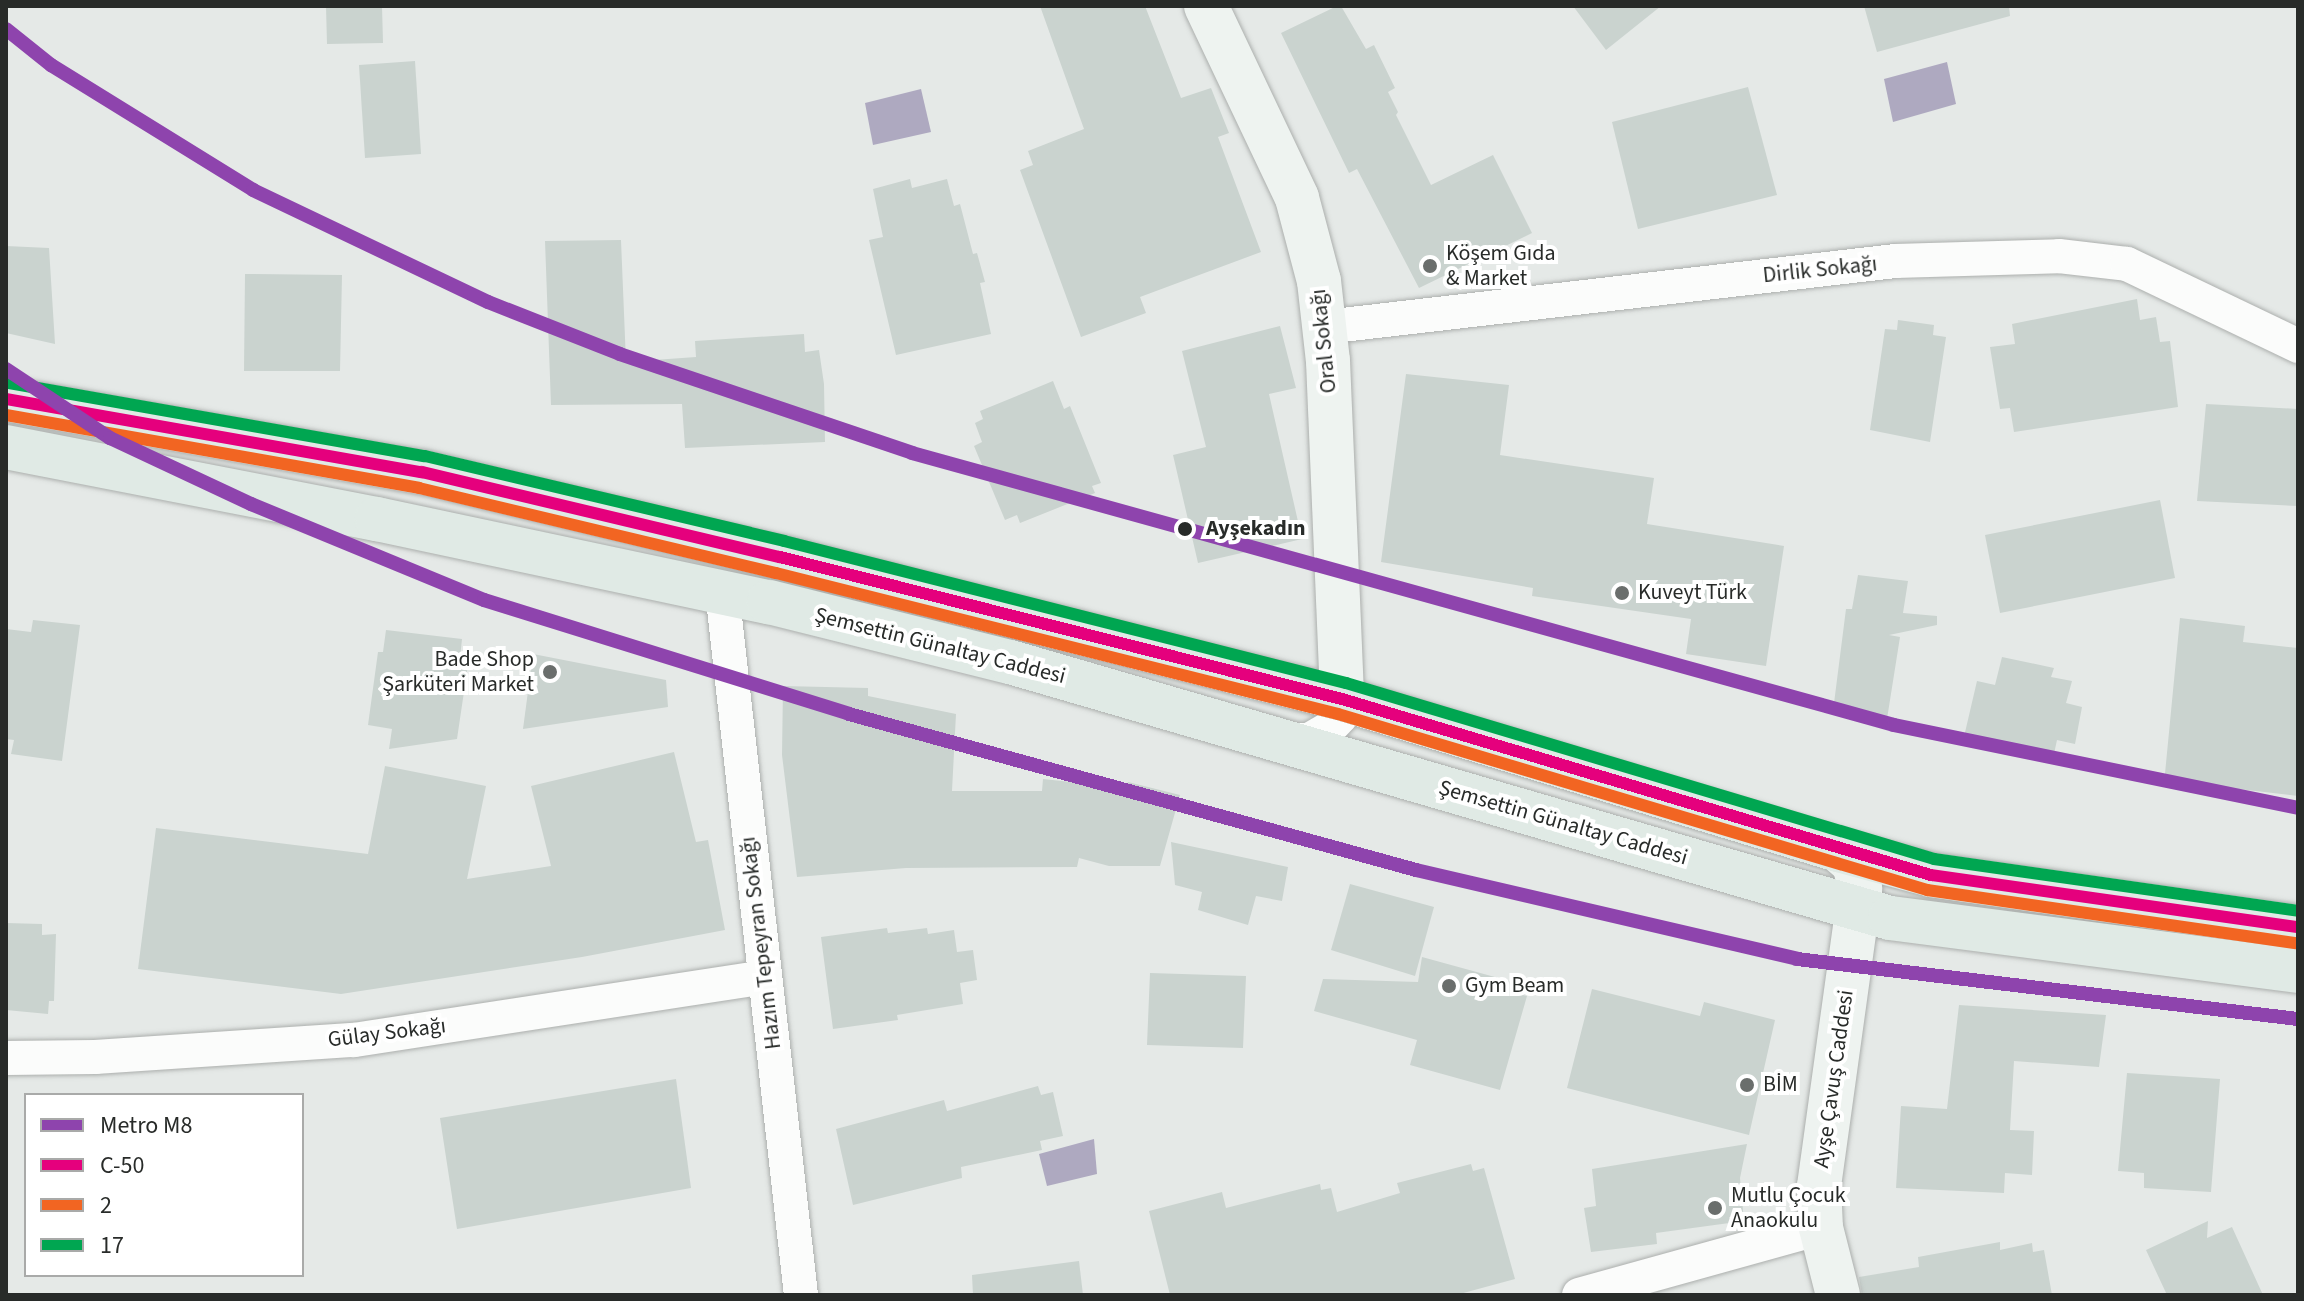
<!DOCTYPE html>
<meta charset="utf-8">
<style>
body{margin:0}
#map{position:relative;width:2304px;height:1301px;overflow:hidden;background:#e5e9e7;font-family:"Source Sans 3",sans-serif}
div>[style]{position:absolute}
[style*='--x']{left:calc(var(--x)*1px);top:calc(var(--y)*1px);width:calc(var(--w)*1px);rotate:calc(var(--a)*1deg)}
.water>*{inset:0;background:#aea9c0}
.building>*{inset:0;background:#cad3cf}
.roads{filter:drop-shadow(0 0 2px #acafad) drop-shadow(0 0 2px #acafad)}
.street>*{height:34px;margin:-17px;padding:0 17px;transform-origin:17px;border-radius:17px;background:#fbfcfb}
.secondary>*{height:44px;margin:-22px;padding:0 22px;transform-origin:22px;border-radius:22px;background:#eef3f0}
.primary>*{height:44px;margin:-22px;padding:0 22px;transform-origin:22px;border-radius:22px;background:#e0eae5}
.bus-1>*{height:12px;margin:-6px;padding:0 6px;transform-origin:6px;border-radius:6px;background:#e5007d}
.bus-2>*{height:12px;margin:-6px;padding:0 6px;transform-origin:6px;border-radius:6px;background:#f26522}
.bus-3>*{height:12px;margin:-6px;padding:0 6px;transform-origin:6px;border-radius:6px;background:#00a651}
.metro-1>*{height:14px;margin:-7px;padding:0 7px;transform-origin:7px;border-radius:7px;background:#8e44ad}
.dots>*{width:22px;height:22px;translate:-50% -50%;box-sizing:border-box;border:4px solid #fff;border-radius:50%}
span{translate:-50% -50%;white-space:nowrap;text-align:center;line-height:1.15;-webkit-text-stroke:8px #fff;paint-order:stroke}
.poi-label{font-size:22px;color:#282b29}
.left{translate:0 -50%;text-align:left}
.right{translate:-100% -50%;text-align:right}
.street-label{font-size:22px;color:#282b29}
.stop-label{font-size:22px;color:#282b29;font-weight:700}
.frame{position:absolute;inset:0;border:8px solid #282b29;pointer-events:none}
.legend{position:absolute;left:24px;top:1093px;width:280px;height:184px;box-sizing:border-box;background:#fff;border:2px solid #a9aaa9;margin:0;padding:10px 14px;list-style:none;font-size:24px;color:#282b29}
.legend li{display:flex;align-items:center;gap:16px;height:40px}
.legend b{width:40px;border:2px solid #a9aaa9}
</style>
<div id="map">
<div class="water">
<div style="clip-path:polygon(1947px 62px,1956px 104px,1893px 122px,1884px 79px)"></div>
<div style="clip-path:polygon(921px 89px,931px 132px,873px 145px,865px 103px)"></div>
<div style="clip-path:polygon(1094px 1139px,1097px 1174px,1047px 1186px,1039px 1154px)"></div>
</div>
<div class="building">
<div style="clip-path:polygon(326px 6px,382px 6px,383px 43px,327px 44px)"></div>
<div style="clip-path:polygon(1040px 6px,1145px 6px,1181px 98px,1211px 88px,1229px 133px,1218px 137px,1261px 252px,1140px 297px,1146px 313px,1081px 337px,1020px 170px,1033px 165px,1028px 151px,1084px 129px)"></div>
<div style="clip-path:polygon(1337px 6px,1341px 6px,1366px 49px,1374px 45px,1395px 88px,1388px 92px,1398px 112px,1396px 115px,1431px 185px,1493px 155px,1532px 233px,1419px 288px,1357px 169px,1349px 173px,1281px 33px)"></div>
<div style="clip-path:polygon(1573px 6px,1661px 6px,1606px 50px)"></div>
<div style="clip-path:polygon(1864px 6px,2009px 6px,2010px 16px,1877px 52px)"></div>
<div style="clip-path:polygon(415px 61px,421px 154px,365px 158px,359px 65px)"></div>
<div style="clip-path:polygon(1748px 87px,1777px 195px,1638px 229px,1612px 122px)"></div>
<div style="clip-path:polygon(910px 179px,912px 188px,947px 179px,954px 206px,960px 204px,973px 254px,977px 253px,985px 282px,980px 283px,991px 334px,896px 355px,869px 240px,883px 237px,873px 189px)"></div>
<div style="clip-path:polygon(621px 240px,626px 362px,696px 357px,695px 341px,804px 334px,805px 352px,819px 350px,824px 384px,825px 442px,685px 448px,682px 404px,551px 405px,545px 241px)"></div>
<div style="clip-path:polygon(6px 246px,49px 248px,55px 344px,6px 333px)"></div>
<div style="clip-path:polygon(245px 274px,342px 275px,340px 371px,244px 371px)"></div>
<div style="clip-path:polygon(2137px 299px,2140px 320px,2156px 317px,2160px 342px,2170px 341px,2178px 407px,2014px 432px,2010px 408px,2000px 409px,1990px 347px,2015px 344px,2012px 324px)"></div>
<div style="clip-path:polygon(1898px 320px,1934px 325px,1933px 335px,1946px 337px,1930px 442px,1870px 430px,1885px 329px,1897px 330px)"></div>
<div style="clip-path:polygon(1280px 326px,1296px 388px,1269px 394px,1302px 539px,1198px 563px,1173px 455px,1206px 447px,1182px 351px)"></div>
<div style="clip-path:polygon(1406px 374px,1509px 385px,1500px 455px,1654px 478px,1647px 524px,1784px 546px,1766px 666px,1686px 654px,1691px 619px,1532px 596px,1533px 588px,1381px 562px)"></div>
<div style="clip-path:polygon(1053px 381px,1064px 409px,1070px 406px,1101px 483px,1092px 486px,1095px 493px,1020px 523px,1017px 515px,1005px 520px,974px 446px,982px 442px,975px 423px,983px 419px,980px 411px)"></div>
<div style="clip-path:polygon(2206px 404px,2298px 409px,2298px 506px,2197px 501px)"></div>
<div style="clip-path:polygon(2160px 500px,2175px 578px,2000px 613px,1985px 535px)"></div>
<div style="clip-path:polygon(1858px 575px,1908px 581px,1903px 613px,1937px 616px,1937px 625px,1889px 635px,1900px 637px,1887px 719px,1833px 711px,1846px 609px,1852px 609px)"></div>
<div style="clip-path:polygon(2180px 618px,2245px 626px,2243px 642px,2298px 648px,2298px 796px,2230px 788px,2230px 793px,2164px 784px)"></div>
<div style="clip-path:polygon(33px 620px,80px 625px,62px 761px,11px 754px,14px 740px,6px 739px,6px 629px,31px 632px)"></div>
<div style="clip-path:polygon(386px 630px,462px 639px,460px 658px,469px 658px,457px 739px,389px 749px,392px 729px,368px 725px,378px 652px,383px 652px)"></div>
<div style="clip-path:polygon(533px 654px,666px 680px,668px 707px,523px 729px)"></div>
<div style="clip-path:polygon(2002px 657px,2054px 668px,2051px 677px,2072px 681px,2066px 703px,2082px 707px,2075px 744px,2057px 740px,2052px 763px,1963px 741px,1977px 681px,1995px 685px)"></div>
<div style="clip-path:polygon(783px 686px,868px 688px,868px 696px,956px 714px,952px 791px,1042px 791px,1043px 779px,1127px 788px,1128px 782px,1180px 795px,1160px 866px,1109px 866px,1079px 858px,1077px 867px,906px 868px,797px 877px,782px 755px)"></div>
<div style="clip-path:polygon(674px 752px,696px 842px,708px 840px,725px 930px,582px 957px,341px 994px,138px 969px,156px 828px,368px 854px,385px 766px,486px 786px,467px 879px,551px 866px,531px 786px)"></div>
<div style="clip-path:polygon(1171px 842px,1288px 867px,1282px 901px,1256px 896px,1248px 925px,1198px 910px,1202px 892px,1175px 885px)"></div>
<div style="clip-path:polygon(1350px 884px,1434px 907px,1415px 976px,1331px 950px)"></div>
<div style="clip-path:polygon(6px 923px,42px 924px,42px 935px,56px 934px,54px 1001px,49px 1001px,48px 1014px,6px 1010px)"></div>
<div style="clip-path:polygon(887px 928px,888px 933px,927px 928px,928px 934px,954px 930px,957px 952px,973px 950px,977px 980px,960px 983px,963px 1004px,897px 1015px,898px 1020px,833px 1029px,821px 937px)"></div>
<div style="clip-path:polygon(1422px 957px,1513px 982px,1510px 992px,1527px 996px,1500px 1090px,1410px 1065px,1417px 1040px,1314px 1011px,1323px 979px,1418px 982px)"></div>
<div style="clip-path:polygon(1150px 973px,1246px 976px,1243px 1048px,1147px 1045px)"></div>
<div style="clip-path:polygon(1592px 989px,1700px 1016px,1704px 1002px,1775px 1020px,1749px 1135px,1567px 1088px)"></div>
<div style="clip-path:polygon(1959px 1005px,2106px 1015px,2099px 1067px,2014px 1061px,2010px 1130px,2034px 1131px,2032px 1175px,2005px 1173px,2004px 1193px,1896px 1188px,1901px 1106px,1947px 1109px)"></div>
<div style="clip-path:polygon(2127px 1073px,2220px 1079px,2211px 1192px,2144px 1188px,2144px 1173px,2118px 1171px)"></div>
<div style="clip-path:polygon(676px 1079px,691px 1188px,457px 1229px,440px 1118px)"></div>
<div style="clip-path:polygon(1038px 1086px,1041px 1095px,1053px 1092px,1063px 1136px,1040px 1141px,1042px 1150px,961px 1167px,962px 1178px,853px 1205px,836px 1129px,944px 1100px,947px 1111px)"></div>
<div style="clip-path:polygon(1747px 1144px,1740px 1178px,1744px 1221px,1656px 1233px,1657px 1244px,1591px 1252px,1584px 1208px,1596px 1206px,1592px 1169px)"></div>
<div style="clip-path:polygon(1471px 1164px,1473px 1171px,1484px 1168px,1515px 1279px,1456px 1295px,1170px 1295px,1149px 1211px,1222px 1192px,1226px 1208px,1320px 1184px,1321px 1190px,1331px 1188px,1337px 1212px,1400px 1193px,1397px 1183px)"></div>
<div style="clip-path:polygon(2208px 1221px,2207px 1238px,2232px 1227px,2263px 1295px,2167px 1295px,2146px 1250px)"></div>
<div style="clip-path:polygon(2000px 1242px,2000px 1250px,2032px 1243px,2033px 1252px,2044px 1250px,2052px 1295px,1862px 1295px,1859px 1277px,1919px 1267px,1918px 1257px)"></div>
<div style="clip-path:polygon(1079px 1261px,1083px 1295px,973px 1295px,972px 1275px)"></div>
</div>
<div class="roads">
<div class="street">
<div style="--x:1325;--y:327;--w:574;--a:-6.6"></div>
<div style="--x:1895;--y:261;--w:164;--a:-1.7"></div>
<div style="--x:2059;--y:256;--w:68;--a:6.7"></div>
<div style="--x:2127;--y:264;--w:190;--a:25.6"></div>
<div style="--x:722;--y:591;--w:708;--a:83.6"></div>
<div style="--x:1282;--y:740;--w:27;--a:0"></div>
<div style="--x:1309;--y:740;--w:24;--a:-30"></div>
<div style="--x:1330;--y:728;--w:16;--a:-47"></div>
<div style="--x:1341;--y:716;--w:17;--a:-87"></div>
<div style="--x:6;--y:1058;--w:89;--a:-0.6"></div>
<div style="--x:95;--y:1057;--w:260;--a:-3.8"></div>
<div style="--x:354;--y:1040;--w:415;--a:-8.7"></div>
<div style="--x:1579;--y:1295;--w:251;--a:-15.5"></div>
</div>
<div class="secondary">
<div style="--x:1206;--y:6;--w:212;--a:64.6"></div>
<div style="--x:1297;--y:198;--w:86;--a:75.2"></div>
<div style="--x:1319;--y:281;--w:81;--a:83.6"></div>
<div style="--x:1328;--y:361;--w:338;--a:87.6"></div>
<div style="--x:1838;--y:1295;--w:69;--a:-104.2"></div>
<div style="--x:1821;--y:1228;--w:42;--a:-92.7"></div>
<div style="--x:1819;--y:1186;--w:300;--a:-82.1"></div>
<div style="--x:1860;--y:889;--w:26;--a:-103"></div>
<div style="--x:1854;--y:864;--w:21;--a:-139"></div>
</div>
<div class="primary">
<div style="--x:6;--y:399;--w:422;--a:10"></div>
<div style="--x:422;--y:472;--w:368;--a:13.4"></div>
<div style="--x:780;--y:557;--w:580;--a:14.18"></div>
<div style="--x:1342;--y:699;--w:518;--a:16.93"></div>
<div style="--x:1838;--y:850;--w:96;--a:15"></div>
<div style="--x:1931;--y:875;--w:371;--a:8.1"></div>
<div style="--x:6;--y:447;--w:378;--a:11"></div>
<div style="--x:377;--y:519;--w:401;--a:12"></div>
<div style="--x:769;--y:602;--w:248;--a:14"></div>
<div style="--x:1010;--y:662;--w:916;--a:16.22"></div>
<div style="--x:1890;--y:918;--w:411;--a:7.4"></div>
</div>
</div>
<div class="bus-1">
<div style="--x:6;--y:399;--w:422;--a:10"></div>
<div style="--x:422;--y:472;--w:368;--a:13.4"></div>
<div style="--x:780;--y:557;--w:580;--a:14.18"></div>
<div style="--x:1342;--y:699;--w:615;--a:16.64"></div>
<div style="--x:1931;--y:875;--w:371;--a:8.1"></div>
</div>
<div class="bus-2">
<div style="--x:6;--y:415;--w:419;--a:10"></div>
<div style="--x:419;--y:488;--w:367;--a:13.4"></div>
<div style="--x:776;--y:573;--w:579;--a:14.08"></div>
<div style="--x:1338;--y:714;--w:615;--a:16.64"></div>
<div style="--x:1927;--y:890;--w:373;--a:8.2"></div>
</div>
<div class="bus-3">
<div style="--x:9;--y:383;--w:422;--a:10"></div>
<div style="--x:425;--y:456;--w:369;--a:13.3"></div>
<div style="--x:784;--y:541;--w:580;--a:14.18"></div>
<div style="--x:1346;--y:683;--w:614;--a:16.66"></div>
<div style="--x:1934;--y:859;--w:368;--a:8.1"></div>
</div>
<div class="metro-1">
<div style="--x:6;--y:29;--w:58;--a:38.7"></div>
<div style="--x:51;--y:65;--w:238;--a:31.7"></div>
<div style="--x:253;--y:190;--w:260;--a:25.5"></div>
<div style="--x:488;--y:302;--w:142;--a:21.5"></div>
<div style="--x:620;--y:354;--w:308;--a:18.7"></div>
<div style="--x:912;--y:453;--w:1019;--a:15.48"></div>
<div style="--x:1894;--y:725;--w:412;--a:11.6"></div>
<div style="--x:6;--y:369;--w:125;--a:33.6"></div>
<div style="--x:110;--y:438;--w:156;--a:25.1"></div>
<div style="--x:251;--y:504;--w:252;--a:22.4"></div>
<div style="--x:484;--y:600;--w:382;--a:17.3"></div>
<div style="--x:849;--y:714;--w:588;--a:15.38"></div>
<div style="--x:1416;--y:870;--w:391;--a:13.1"></div>
<div style="--x:1797;--y:959;--w:505;--a:6.83"></div>
</div>
<div class="dots">
<div style="left:1430px;top:266px;background:#6a6e6c"></div>
<div style="left:1185px;top:529px;background:#282b29"></div>
<div style="left:1622px;top:593px;background:#6a6e6c"></div>
<div style="left:550px;top:672px;background:#6a6e6c"></div>
<div style="left:1449px;top:986px;background:#6a6e6c"></div>
<div style="left:1747px;top:1085px;background:#6a6e6c"></div>
<div style="left:1715px;top:1208px;background:#6a6e6c"></div>
</div>
<div class="poi-label">
<span class="left" style="left:1446px;top:266px">Köşem Gıda<br>&amp; Market</span>
<span class="left" style="left:1638px;top:593px">Kuveyt Türk</span>
<span class="right" style="left:534px;top:672px">Bade Shop<br>Şarküteri Market</span>
<span class="left" style="left:1465px;top:986px">Gym Beam</span>
<span class="left" style="left:1763px;top:1085px">BİM</span>
<span class="left" style="left:1731px;top:1208px">Mutlu Çocuk<br>Anaokulu</span>
</div>
<div class="street-label">
<span style="left:1820px;top:270px;rotate:-6deg">Dirlik Sokağı</span>
<span style="left:1324px;top:341px;rotate:-96deg">Oral Sokağı</span>
<span style="left:940px;top:646px;rotate:14deg">Şemsettin Günaltay Caddesi</span>
<span style="left:1563px;top:823px;rotate:16deg">Şemsettin Günaltay Caddesi</span>
<span style="left:761px;top:943px;rotate:-97deg">Hazım Tepeyran Sokağı</span>
<span style="left:387px;top:1033px;rotate:-7deg">Gülay Sokağı</span>
<span style="left:1834px;top:1079px;rotate:-82deg">Ayşe Çavuş Caddesi</span>
</div>
<div class="stop-label">
<span class="left" style="left:1206px;top:529px">Ayşekadın</span>
</div>
<div class="frame"></div>
<ul class="legend">
<li><b style="height:10px;background:#8e44ad"></b>Metro M8</li>
<li><b style="height:10px;background:#e5007d"></b>C-50</li>
<li><b style="height:10px;background:#f26522"></b>2</li>
<li><b style="height:10px;background:#00a651"></b>17</li>
</ul>
</div>
